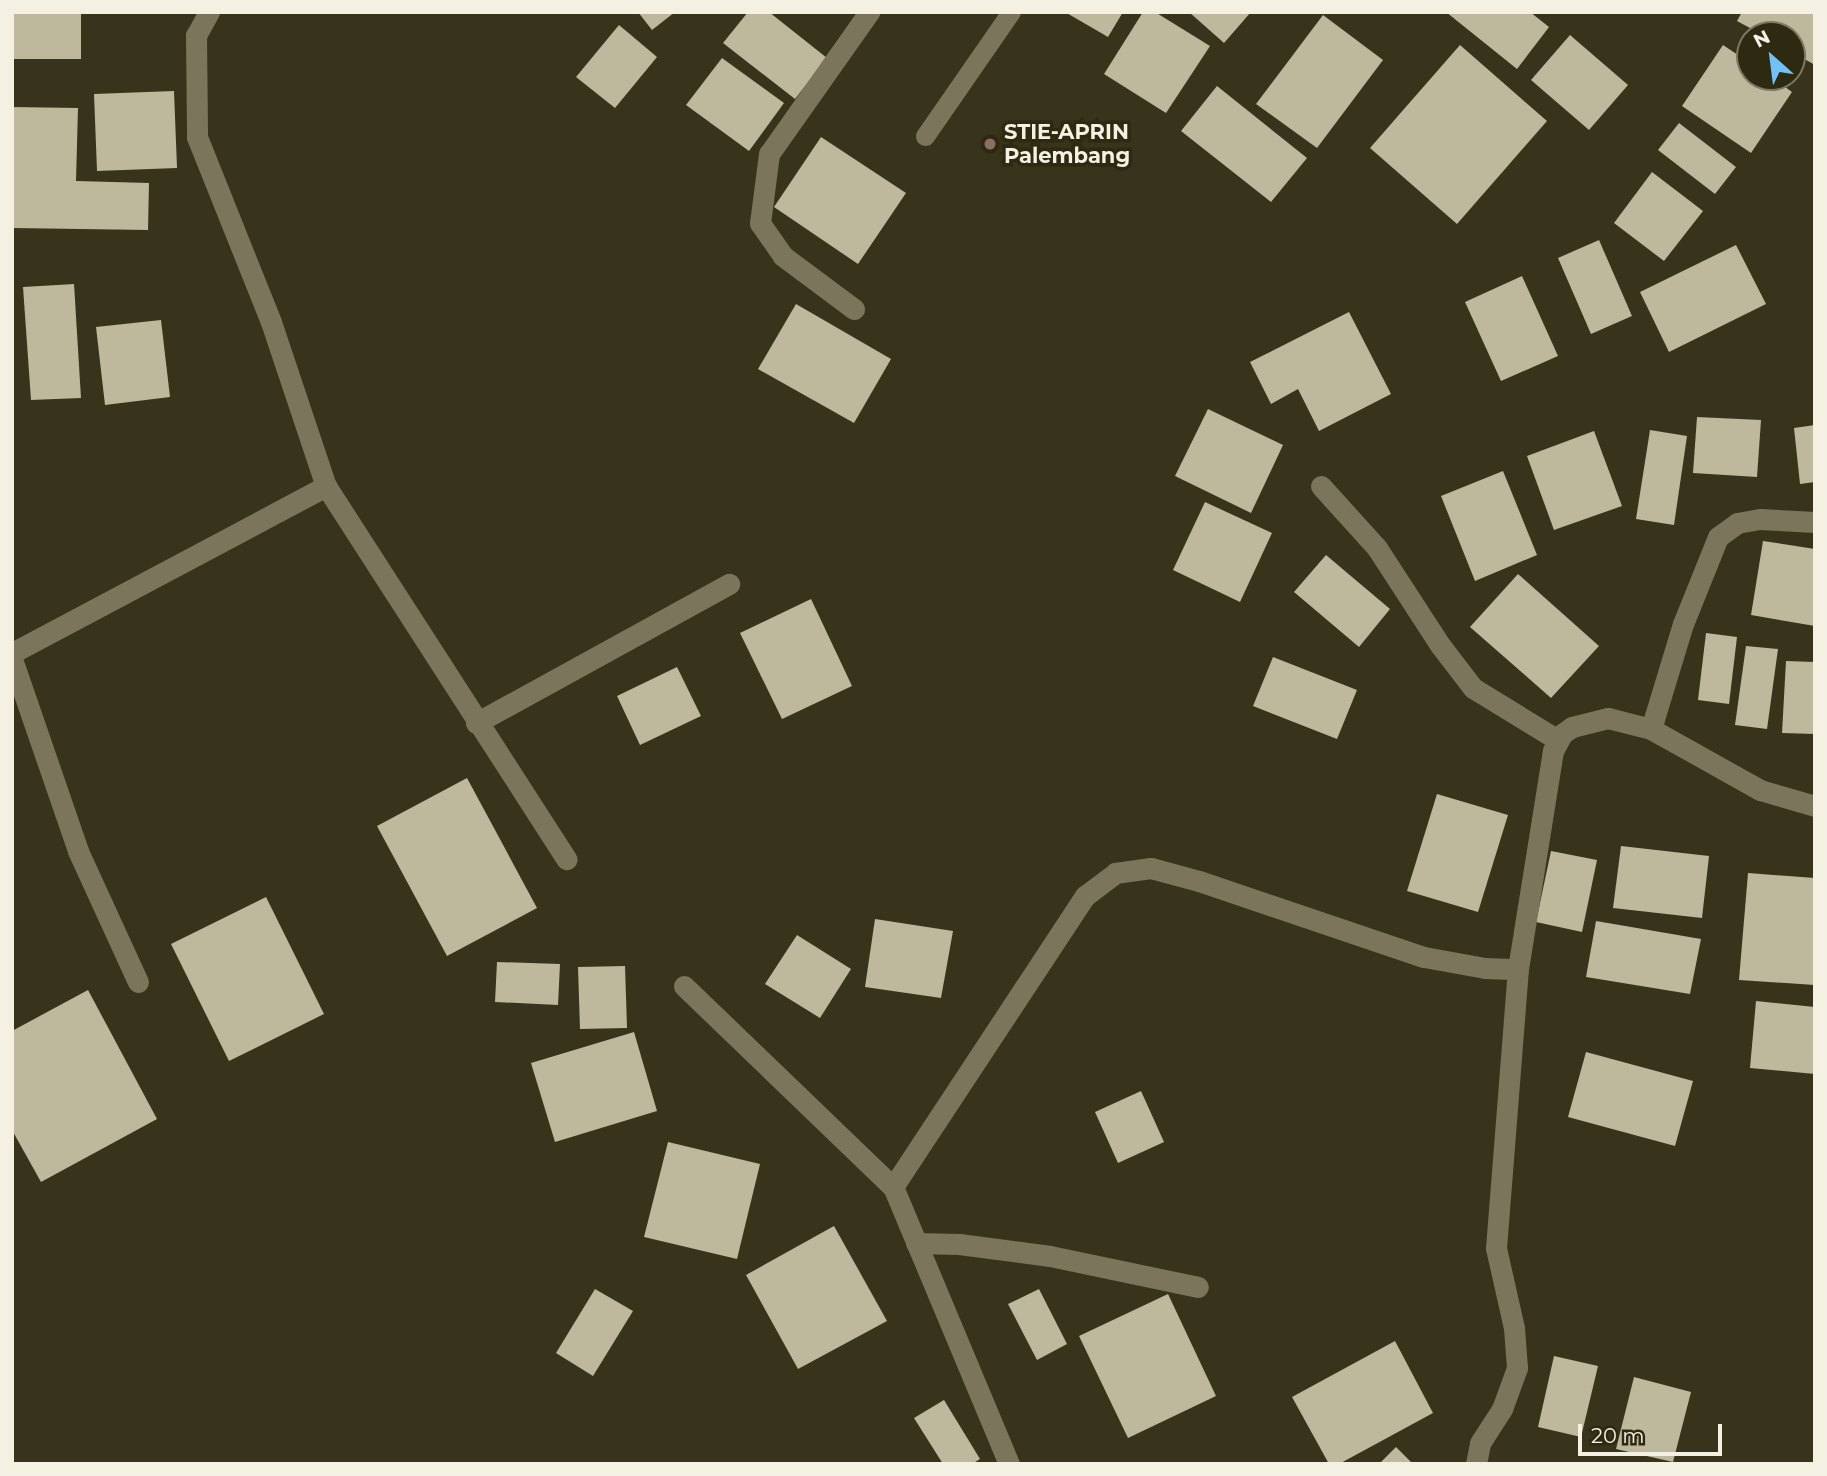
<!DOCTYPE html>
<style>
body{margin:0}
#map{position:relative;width:1827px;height:1476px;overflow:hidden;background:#38331b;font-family:Montserrat,sans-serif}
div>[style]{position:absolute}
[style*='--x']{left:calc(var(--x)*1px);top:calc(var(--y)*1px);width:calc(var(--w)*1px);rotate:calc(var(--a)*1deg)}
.building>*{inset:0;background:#beb89c}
.lane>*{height:19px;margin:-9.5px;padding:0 9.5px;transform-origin:9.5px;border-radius:9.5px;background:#7b755b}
.street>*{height:21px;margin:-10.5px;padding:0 10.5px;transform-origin:10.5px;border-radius:10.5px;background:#7b755b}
.dots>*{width:19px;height:19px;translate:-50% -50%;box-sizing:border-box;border:4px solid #2e2911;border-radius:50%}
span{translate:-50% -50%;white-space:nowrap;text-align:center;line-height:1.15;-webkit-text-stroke:7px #2e2911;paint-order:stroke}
.poi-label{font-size:21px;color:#f4f1e2;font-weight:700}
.left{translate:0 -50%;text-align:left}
.frame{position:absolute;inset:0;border:14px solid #f4f1e2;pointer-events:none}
.north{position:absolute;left:1736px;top:21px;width:70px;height:70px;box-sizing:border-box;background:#2e2911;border:2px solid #7d7965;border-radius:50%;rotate:332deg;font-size:19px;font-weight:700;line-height:28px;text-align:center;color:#f4f1e2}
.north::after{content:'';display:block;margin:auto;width:24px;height:32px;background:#73c1f6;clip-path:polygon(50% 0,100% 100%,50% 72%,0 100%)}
.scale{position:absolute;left:1578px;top:1424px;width:144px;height:32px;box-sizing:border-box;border:4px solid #f4f1e2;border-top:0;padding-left:9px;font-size:21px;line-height:24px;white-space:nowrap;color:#f4f1e2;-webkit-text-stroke:5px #2e2911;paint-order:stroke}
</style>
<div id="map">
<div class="building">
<div style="clip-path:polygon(12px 12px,81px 12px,81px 59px,12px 59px)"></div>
<div style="clip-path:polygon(638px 12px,675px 12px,652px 30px)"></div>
<div style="clip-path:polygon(748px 12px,769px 12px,827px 58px,795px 99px,723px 43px)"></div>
<div style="clip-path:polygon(1065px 12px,1123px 12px,1108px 37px)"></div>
<div style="clip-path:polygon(1143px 12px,1155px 12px,1210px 46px,1166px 113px,1104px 74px)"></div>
<div style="clip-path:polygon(1189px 12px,1251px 12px,1224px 43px)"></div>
<div style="clip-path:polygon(1446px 12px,1530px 12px,1549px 27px,1517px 69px)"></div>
<div style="clip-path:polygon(1742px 12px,1815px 12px,1815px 65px,1792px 52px,1792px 35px,1763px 35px,1737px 21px)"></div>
<div style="clip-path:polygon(1323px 15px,1383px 60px,1317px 148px,1256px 104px)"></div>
<div style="clip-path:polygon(619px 25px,657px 57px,615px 108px,576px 77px)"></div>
<div style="clip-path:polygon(1570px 35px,1628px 85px,1589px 130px,1531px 80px)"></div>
<div style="clip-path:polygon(1460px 45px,1547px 121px,1457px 224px,1370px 148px)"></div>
<div style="clip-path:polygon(1723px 45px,1750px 63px,1750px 77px,1771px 77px,1792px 92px,1751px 153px,1682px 106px)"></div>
<div style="clip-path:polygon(722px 58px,784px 103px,749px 151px,686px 105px)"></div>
<div style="clip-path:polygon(1217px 86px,1307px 158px,1271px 202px,1181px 131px)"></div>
<div style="clip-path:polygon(174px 91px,177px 168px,97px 171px,94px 94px)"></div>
<div style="clip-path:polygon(12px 107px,78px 108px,76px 181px,149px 183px,148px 230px,12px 228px)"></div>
<div style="clip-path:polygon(1679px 123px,1736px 167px,1715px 194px,1658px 150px)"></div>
<div style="clip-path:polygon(821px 137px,906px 193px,858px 264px,774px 207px)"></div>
<div style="clip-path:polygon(1652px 172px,1703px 211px,1664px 261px,1614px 223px)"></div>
<div style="clip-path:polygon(1599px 240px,1632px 316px,1591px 334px,1558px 258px)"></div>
<div style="clip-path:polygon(1736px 245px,1766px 304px,1669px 352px,1640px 292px)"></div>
<div style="clip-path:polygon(1522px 276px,1558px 356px,1501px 381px,1465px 302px)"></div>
<div style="clip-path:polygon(74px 284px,81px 398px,31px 400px,23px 287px)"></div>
<div style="clip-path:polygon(796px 304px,891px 359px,854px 423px,758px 369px)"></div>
<div style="clip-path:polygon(1349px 312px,1391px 394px,1319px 431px,1298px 389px,1271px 404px,1250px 362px)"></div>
<div style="clip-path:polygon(161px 320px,170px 397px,105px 405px,96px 327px)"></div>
<div style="clip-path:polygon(1208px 409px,1283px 445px,1251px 513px,1175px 476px)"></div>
<div style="clip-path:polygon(1697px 417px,1761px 420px,1757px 477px,1693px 473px)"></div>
<div style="clip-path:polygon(1815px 425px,1815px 482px,1800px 484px,1794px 428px)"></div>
<div style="clip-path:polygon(1650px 430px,1687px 436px,1674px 525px,1636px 519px)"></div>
<div style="clip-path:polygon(1594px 431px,1622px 506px,1554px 530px,1527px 456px)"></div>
<div style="clip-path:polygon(1503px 471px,1537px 555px,1475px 581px,1441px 496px)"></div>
<div style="clip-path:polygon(1205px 502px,1272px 533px,1240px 602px,1173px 570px)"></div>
<div style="clip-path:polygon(1763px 541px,1815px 549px,1815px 626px,1751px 615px)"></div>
<div style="clip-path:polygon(1326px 555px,1390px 609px,1359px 647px,1294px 592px)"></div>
<div style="clip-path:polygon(1518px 574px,1599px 646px,1551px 698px,1470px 627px)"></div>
<div style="clip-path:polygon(811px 599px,852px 686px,782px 719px,740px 633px)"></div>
<div style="clip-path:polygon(1706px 633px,1737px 637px,1729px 704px,1698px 700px)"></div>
<div style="clip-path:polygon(1746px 646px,1778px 649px,1767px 729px,1735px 725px)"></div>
<div style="clip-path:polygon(1273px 657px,1357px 690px,1337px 739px,1253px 706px)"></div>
<div style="clip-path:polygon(1786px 661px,1815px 662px,1815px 734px,1782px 733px)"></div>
<div style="clip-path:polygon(677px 667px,701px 716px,640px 745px,617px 696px)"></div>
<div style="clip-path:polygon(467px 778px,537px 908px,447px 956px,377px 826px)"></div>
<div style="clip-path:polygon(1437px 794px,1508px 815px,1478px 912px,1407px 891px)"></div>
<div style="clip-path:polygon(1621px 846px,1709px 856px,1702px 918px,1613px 908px)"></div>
<div style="clip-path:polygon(1551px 851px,1597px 860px,1582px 932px,1536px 922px)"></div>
<div style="clip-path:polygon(1748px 873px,1815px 878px,1815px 985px,1739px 980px)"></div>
<div style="clip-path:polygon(266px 897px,324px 1014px,229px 1061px,171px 944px)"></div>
<div style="clip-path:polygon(875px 919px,953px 931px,941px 998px,865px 987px)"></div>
<div style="clip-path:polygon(1596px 921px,1701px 939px,1690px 994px,1586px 977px)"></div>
<div style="clip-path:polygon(797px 935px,851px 969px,820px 1018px,765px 984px)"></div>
<div style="clip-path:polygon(497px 962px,560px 964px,558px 1005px,495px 1002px)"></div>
<div style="clip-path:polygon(625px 966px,627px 1028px,580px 1029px,578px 967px)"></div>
<div style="clip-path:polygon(88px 990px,157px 1119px,41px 1182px,12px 1130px,12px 1031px)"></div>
<div style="clip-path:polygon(1756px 1001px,1815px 1007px,1815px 1074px,1750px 1068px)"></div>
<div style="clip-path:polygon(634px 1032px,657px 1111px,555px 1142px,531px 1063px)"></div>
<div style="clip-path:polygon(1586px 1052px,1693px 1081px,1675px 1146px,1568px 1117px)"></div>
<div style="clip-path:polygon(1141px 1091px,1164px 1142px,1118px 1163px,1095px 1112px)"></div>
<div style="clip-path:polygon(668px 1142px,760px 1164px,737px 1259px,644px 1237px)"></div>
<div style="clip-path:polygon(834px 1226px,887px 1321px,798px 1369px,746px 1275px)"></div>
<div style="clip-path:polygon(595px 1289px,633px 1311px,593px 1376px,556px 1353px)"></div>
<div style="clip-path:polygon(1039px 1289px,1067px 1344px,1037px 1360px,1008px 1304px)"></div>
<div style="clip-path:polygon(1168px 1294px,1216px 1396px,1128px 1438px,1079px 1336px)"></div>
<div style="clip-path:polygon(1395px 1341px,1433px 1413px,1339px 1464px,1329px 1464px,1292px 1397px)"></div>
<div style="clip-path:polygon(1554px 1356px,1598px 1366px,1581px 1437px,1538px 1427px)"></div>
<div style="clip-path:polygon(1634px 1377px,1691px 1392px,1673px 1462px,1616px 1449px)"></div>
<div style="clip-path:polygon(944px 1400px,980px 1459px,972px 1464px,943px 1464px,914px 1418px)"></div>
<div style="clip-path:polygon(1396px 1447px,1413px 1464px,1379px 1464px)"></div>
</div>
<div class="lane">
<div style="--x:925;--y:136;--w:151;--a:-55.3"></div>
</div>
<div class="street">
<div style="--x:209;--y:12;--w:26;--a:119"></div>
<div style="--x:196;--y:35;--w:102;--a:89.4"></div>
<div style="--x:197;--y:137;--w:199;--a:68.2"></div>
<div style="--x:271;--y:322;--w:173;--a:71.5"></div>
<div style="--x:854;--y:309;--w:89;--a:-143.3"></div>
<div style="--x:783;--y:256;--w:40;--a:-124.9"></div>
<div style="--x:760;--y:223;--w:70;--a:-82.6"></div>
<div style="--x:769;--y:154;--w:174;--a:-54.8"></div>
<div style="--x:1321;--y:486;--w:84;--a:47.9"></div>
<div style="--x:1377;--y:548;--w:116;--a:57"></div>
<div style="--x:1440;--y:645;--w:54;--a:52.5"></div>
<div style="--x:1473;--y:688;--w:100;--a:31.5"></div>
<div style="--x:12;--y:653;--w:356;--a:-28"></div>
<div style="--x:326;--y:486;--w:444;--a:57.2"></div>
<div style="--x:12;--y:659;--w:203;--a:71"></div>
<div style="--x:78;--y:851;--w:144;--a:65.4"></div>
<div style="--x:476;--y:723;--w:289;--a:-28.8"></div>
<div style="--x:1651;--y:729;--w:110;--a:-73.1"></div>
<div style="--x:1683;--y:624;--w:94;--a:-68.1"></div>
<div style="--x:1718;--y:537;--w:24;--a:-36"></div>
<div style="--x:1737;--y:523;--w:23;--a:-10"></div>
<div style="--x:1760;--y:519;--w:55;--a:3.1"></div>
<div style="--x:684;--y:986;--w:290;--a:43.9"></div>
<div style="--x:916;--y:1243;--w:43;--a:1.3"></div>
<div style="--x:959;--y:1244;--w:92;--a:7.5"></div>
<div style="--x:1050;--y:1256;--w:151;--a:11.8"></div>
<div style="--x:1009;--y:1464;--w:300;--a:-112.7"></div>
<div style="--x:893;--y:1187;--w:349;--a:-56.6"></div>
<div style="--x:1085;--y:896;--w:38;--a:-37"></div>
<div style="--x:1115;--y:873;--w:36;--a:-8"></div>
<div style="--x:1151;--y:868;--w:50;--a:15.2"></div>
<div style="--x:1199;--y:881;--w:237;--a:18.7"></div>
<div style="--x:1424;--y:957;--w:62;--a:10.2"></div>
<div style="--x:1485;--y:968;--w:33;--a:2"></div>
<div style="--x:1518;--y:969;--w:221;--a:-80.9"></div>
<div style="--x:1553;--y:751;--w:19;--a:-62"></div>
<div style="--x:1562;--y:734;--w:12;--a:-35"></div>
<div style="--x:1572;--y:727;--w:37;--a:-14"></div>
<div style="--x:1608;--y:718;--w:44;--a:14.3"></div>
<div style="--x:1651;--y:729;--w:125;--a:29.2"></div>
<div style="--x:1760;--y:790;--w:57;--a:16.2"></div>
<div style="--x:1476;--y:1464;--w:21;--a:-79"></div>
<div style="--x:1480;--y:1443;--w:40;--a:-57.1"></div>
<div style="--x:1502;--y:1409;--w:44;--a:-69.9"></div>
<div style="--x:1517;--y:1368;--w:40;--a:-94.3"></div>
<div style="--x:1514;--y:1328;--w:82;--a:-102.7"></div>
<div style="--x:1496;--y:1248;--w:280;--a:-85.5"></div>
</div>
<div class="dots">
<div style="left:990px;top:144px;background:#8d6e63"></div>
</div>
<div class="poi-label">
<span class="left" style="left:1004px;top:144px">STIE-APRIN<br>Palembang</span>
</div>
<div class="frame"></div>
<div class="north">N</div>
<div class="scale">20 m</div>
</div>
